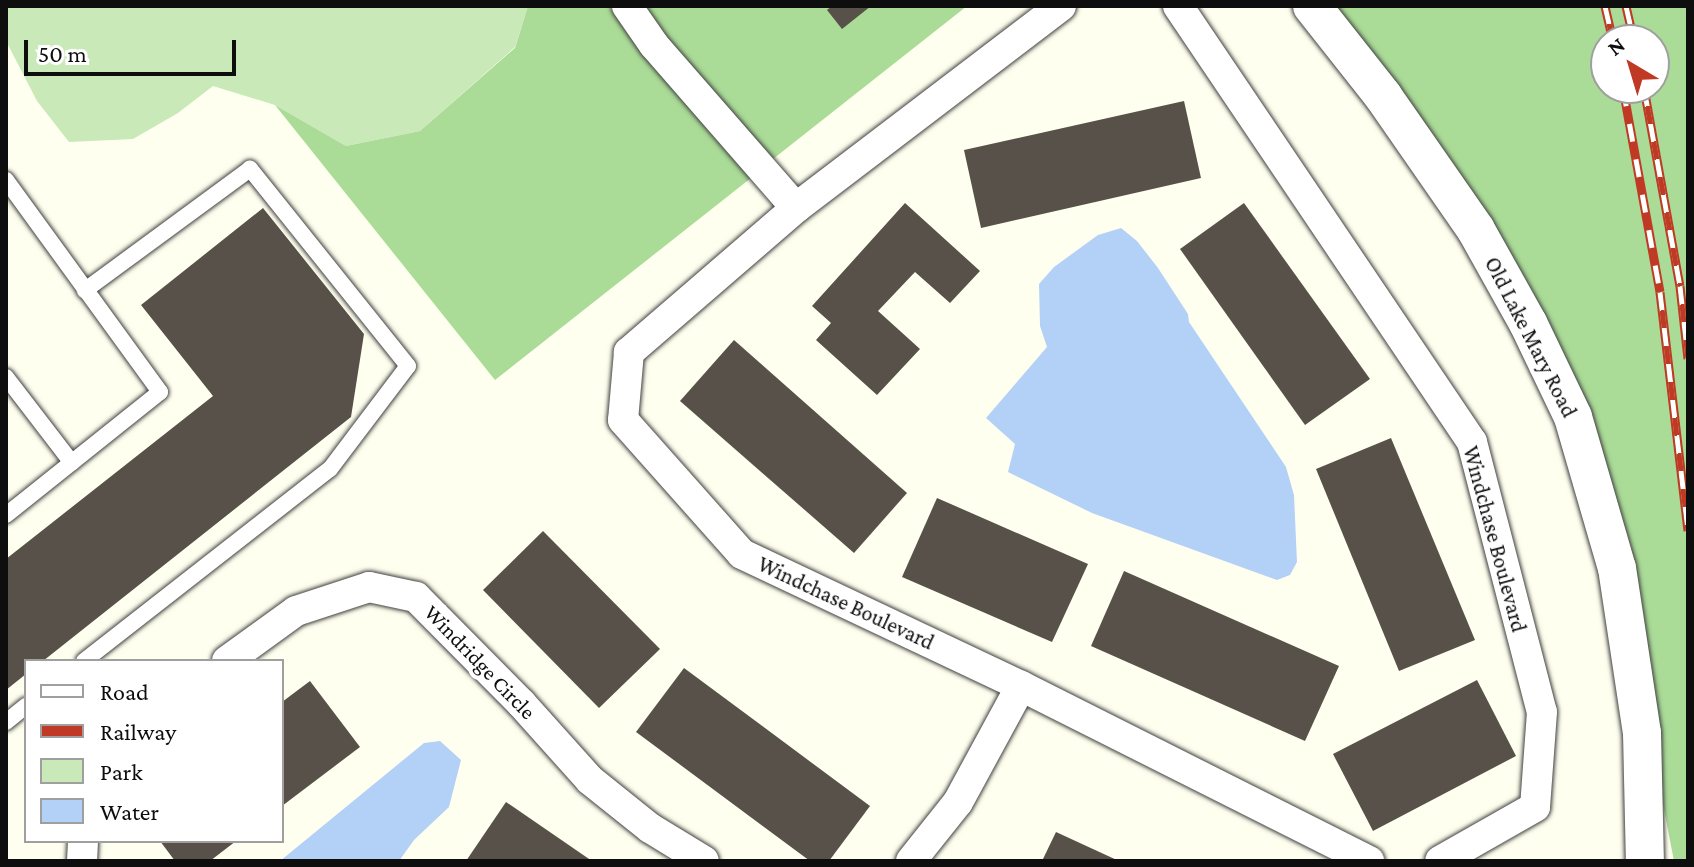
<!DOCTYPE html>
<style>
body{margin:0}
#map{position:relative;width:1694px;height:867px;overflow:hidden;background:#ffffef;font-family:"Crimson Pro",serif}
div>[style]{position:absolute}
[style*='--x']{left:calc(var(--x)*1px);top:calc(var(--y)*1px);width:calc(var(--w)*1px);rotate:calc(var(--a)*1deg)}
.green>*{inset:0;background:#c9eab8}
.forest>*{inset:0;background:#aadb97}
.water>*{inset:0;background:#b3d1f7}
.building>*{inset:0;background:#57514a}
.roads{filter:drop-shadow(0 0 2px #414141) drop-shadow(0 0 2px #414141)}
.service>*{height:16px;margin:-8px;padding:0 8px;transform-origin:8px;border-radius:8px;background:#fff}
.minor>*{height:30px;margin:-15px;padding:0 15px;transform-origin:15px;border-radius:15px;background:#fff}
.tertiary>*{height:38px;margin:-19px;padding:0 19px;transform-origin:19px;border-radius:19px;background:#fff}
.rail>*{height:9px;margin-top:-4.5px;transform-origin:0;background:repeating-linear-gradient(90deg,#fff 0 18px,#bf3925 0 36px);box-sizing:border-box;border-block:2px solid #bf3925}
span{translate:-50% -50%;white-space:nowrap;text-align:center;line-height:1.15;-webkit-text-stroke:8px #fff;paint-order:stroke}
.street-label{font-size:22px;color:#0e0e0e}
.frame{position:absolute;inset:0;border:8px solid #0e0e0e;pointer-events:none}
.legend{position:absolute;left:24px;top:659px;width:260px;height:184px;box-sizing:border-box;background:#fff;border:2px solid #9f9f9f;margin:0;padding:10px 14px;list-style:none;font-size:24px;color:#0e0e0e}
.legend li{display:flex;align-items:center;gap:16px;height:40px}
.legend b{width:40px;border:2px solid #9f9f9f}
.north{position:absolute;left:1590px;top:24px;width:80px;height:80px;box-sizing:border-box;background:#fff;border:2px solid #9f9f9f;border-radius:50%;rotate:322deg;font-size:22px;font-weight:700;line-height:32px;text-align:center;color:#0e0e0e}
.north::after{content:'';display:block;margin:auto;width:28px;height:36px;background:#bf3925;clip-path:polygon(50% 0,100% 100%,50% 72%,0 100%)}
.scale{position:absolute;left:24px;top:40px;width:212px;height:36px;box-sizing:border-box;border:4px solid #0e0e0e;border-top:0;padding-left:10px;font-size:24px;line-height:28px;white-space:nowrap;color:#0e0e0e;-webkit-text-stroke:6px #fff;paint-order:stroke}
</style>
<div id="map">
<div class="green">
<div style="clip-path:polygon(6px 6px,528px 6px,515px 47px,420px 131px,346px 146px,275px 105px,213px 86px,178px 113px,133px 139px,69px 142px,37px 101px,6px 41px)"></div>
</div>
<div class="forest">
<div style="clip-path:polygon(528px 6px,609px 6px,642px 53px,751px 178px,495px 380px,275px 105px,346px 146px,420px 131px,515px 48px)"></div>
<div style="clip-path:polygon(645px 6px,967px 6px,773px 159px,666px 36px)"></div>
<div style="clip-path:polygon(evenodd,1331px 6px,1688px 6px,1688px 861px,1674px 861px,1587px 414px,1331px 6px,1606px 40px,1654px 40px,1654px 88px,1606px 88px,1606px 40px)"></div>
</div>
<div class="water">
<div style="clip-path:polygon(1121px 228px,1137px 241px,1158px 268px,1188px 314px,1189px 322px,1286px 467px,1294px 495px,1297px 562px,1290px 575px,1277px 580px,1092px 513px,1008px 472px,1015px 444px,986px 418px,1047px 347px,1040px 326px,1039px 284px,1054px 267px,1098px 235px)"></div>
<div style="clip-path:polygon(440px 741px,461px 760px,449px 807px,414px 840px,399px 861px,280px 861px,424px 743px)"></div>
</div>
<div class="building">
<div style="clip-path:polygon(832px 6px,871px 6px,842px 29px,827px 10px)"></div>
<div style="clip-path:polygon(1184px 101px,1201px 178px,981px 228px,964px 150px)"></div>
<div style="clip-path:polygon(905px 203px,980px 271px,950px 303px,915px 272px,878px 311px,920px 349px,877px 395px,816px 340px,831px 323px,812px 306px)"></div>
<div style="clip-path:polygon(1244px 203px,1370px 379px,1305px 425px,1180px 249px)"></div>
<div style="clip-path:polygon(263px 208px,364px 334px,351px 417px,43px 661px,26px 661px,26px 674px,6px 690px,6px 559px,213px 396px,141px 305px)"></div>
<div style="clip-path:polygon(734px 340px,907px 493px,854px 553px,680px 401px)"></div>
<div style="clip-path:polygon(1391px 438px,1475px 640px,1399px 671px,1316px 469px)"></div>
<div style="clip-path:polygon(937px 498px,1088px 564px,1052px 642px,902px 577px)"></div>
<div style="clip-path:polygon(543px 531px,660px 649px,599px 708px,483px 590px)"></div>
<div style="clip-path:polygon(1124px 571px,1339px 666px,1305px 741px,1091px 646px)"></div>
<div style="clip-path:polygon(684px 668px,870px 806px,829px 861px,810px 861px,636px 732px)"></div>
<div style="clip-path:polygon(1477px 680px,1516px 756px,1373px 831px,1333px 754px)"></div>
<div style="clip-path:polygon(310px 681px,360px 747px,282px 806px,282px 702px)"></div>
<div style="clip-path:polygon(506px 802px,592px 861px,466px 861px)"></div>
<div style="clip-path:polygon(1056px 832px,1119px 861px,1042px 861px)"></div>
<div style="clip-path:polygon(160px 841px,236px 841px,210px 861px,175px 861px)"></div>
</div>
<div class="roads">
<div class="service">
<div style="--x:6;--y:180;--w:262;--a:54"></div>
<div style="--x:160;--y:392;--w:197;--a:141.4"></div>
<div style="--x:6;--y:377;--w:108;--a:52.5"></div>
<div style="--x:84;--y:661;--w:312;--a:-38"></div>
<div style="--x:330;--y:469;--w:129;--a:-52.9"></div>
<div style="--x:408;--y:366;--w:253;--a:-128.7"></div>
<div style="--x:250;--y:169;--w:205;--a:143.7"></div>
<div style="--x:6;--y:722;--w:26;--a:-39"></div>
</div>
<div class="minor">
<div style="--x:627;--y:6;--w:47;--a:55.3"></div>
<div style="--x:654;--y:45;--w:216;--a:48.9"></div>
<div style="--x:1061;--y:6;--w:333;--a:142.7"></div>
<div style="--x:796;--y:208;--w:221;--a:139.2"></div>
<div style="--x:629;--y:352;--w:68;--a:95"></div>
<div style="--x:623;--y:420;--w:179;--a:48.4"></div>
<div style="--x:742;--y:554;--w:309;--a:25.3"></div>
<div style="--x:1021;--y:686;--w:390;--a:26.7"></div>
<div style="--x:1178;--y:6;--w:526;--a:56.01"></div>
<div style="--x:1472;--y:442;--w:279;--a:75.5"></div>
<div style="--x:1542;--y:712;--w:95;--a:94.2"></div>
<div style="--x:1535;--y:807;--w:109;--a:150.4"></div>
<div style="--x:227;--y:661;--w:85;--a:-35.9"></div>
<div style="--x:296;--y:611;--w:77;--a:-18.2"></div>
<div style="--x:369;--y:587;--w:48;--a:12"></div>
<div style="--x:416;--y:597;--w:149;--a:45.3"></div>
<div style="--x:521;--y:703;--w:103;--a:48.1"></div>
<div style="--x:590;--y:780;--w:77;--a:38.7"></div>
<div style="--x:650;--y:828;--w:63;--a:31.4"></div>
<div style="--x:82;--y:861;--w:20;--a:-87"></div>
<div style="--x:911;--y:861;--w:75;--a:-51.5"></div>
<div style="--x:958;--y:802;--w:132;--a:-61.5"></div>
</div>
<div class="tertiary">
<div style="--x:1312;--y:6;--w:115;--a:51.7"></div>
<div style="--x:1383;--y:96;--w:163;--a:55.2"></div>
<div style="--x:1476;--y:230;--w:107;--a:60.8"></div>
<div style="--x:1528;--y:323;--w:104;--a:64.4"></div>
<div style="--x:1573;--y:417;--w:157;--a:73.8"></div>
<div style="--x:1617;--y:568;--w:167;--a:81.4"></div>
<div style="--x:1642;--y:733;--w:128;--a:88.7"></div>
</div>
</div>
<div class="rail">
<div style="--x:1605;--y:6;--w:35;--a:77"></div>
<div style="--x:1626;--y:6;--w:35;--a:77"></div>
<div style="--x:1623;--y:88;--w:207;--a:79.7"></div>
<div style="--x:1660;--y:292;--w:240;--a:83.3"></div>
<div style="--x:1644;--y:88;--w:201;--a:79.7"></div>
<div style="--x:1680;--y:286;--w:73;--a:83.7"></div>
</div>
<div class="street-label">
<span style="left:1531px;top:337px;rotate:63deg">Old Lake Mary Road</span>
<span style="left:1495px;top:539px;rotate:75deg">Windchase Boulevard</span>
<span style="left:846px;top:603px;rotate:25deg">Windchase Boulevard</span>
<span style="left:480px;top:662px;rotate:46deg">Windridge Circle</span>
</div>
<div class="frame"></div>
<ul class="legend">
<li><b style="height:10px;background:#fff"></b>Road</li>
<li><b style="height:10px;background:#bf3925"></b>Railway</li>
<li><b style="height:22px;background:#c9eab8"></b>Park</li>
<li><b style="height:22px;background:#b3d1f7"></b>Water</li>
</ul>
<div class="north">N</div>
<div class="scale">50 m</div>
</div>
